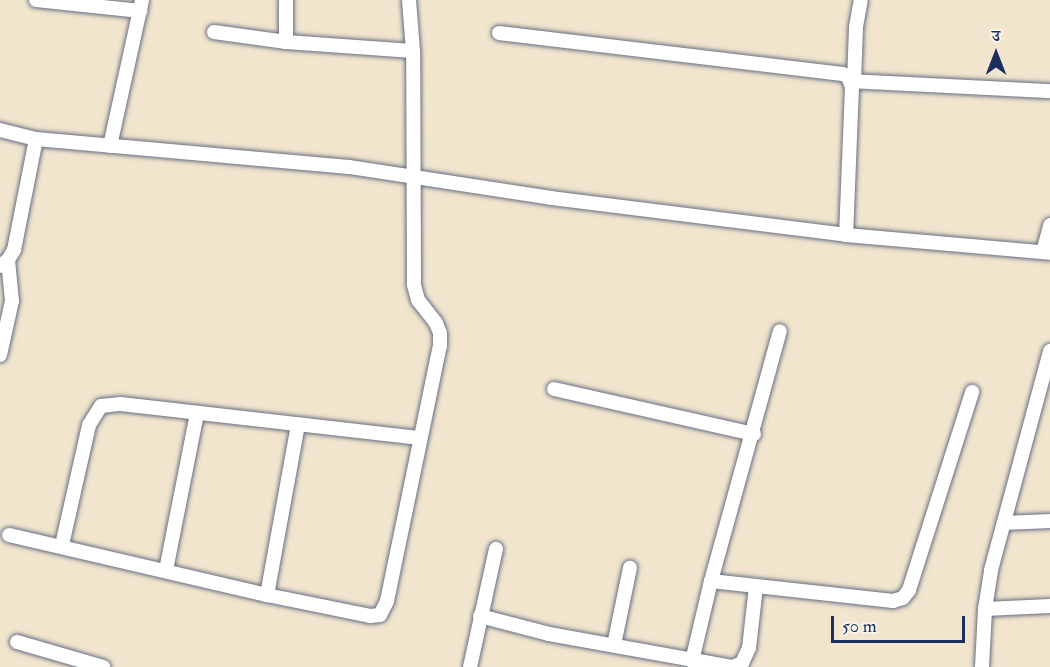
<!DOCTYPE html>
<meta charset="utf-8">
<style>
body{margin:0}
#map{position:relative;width:1050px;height:667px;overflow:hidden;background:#f2e5cd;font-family:"IM FELL Double Pica","Noto Serif Devanagari",serif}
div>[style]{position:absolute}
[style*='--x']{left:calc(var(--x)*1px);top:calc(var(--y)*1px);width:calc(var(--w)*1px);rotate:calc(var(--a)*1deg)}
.roads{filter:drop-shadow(0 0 2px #666f85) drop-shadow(0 0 2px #666f85)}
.street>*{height:14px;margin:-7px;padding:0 7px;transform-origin:7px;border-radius:7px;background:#fff}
span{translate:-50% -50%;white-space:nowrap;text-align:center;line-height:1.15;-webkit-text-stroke:5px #f7f3e8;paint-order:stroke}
.north{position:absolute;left:966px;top:24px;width:60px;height:60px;-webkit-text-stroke:4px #f7f3e8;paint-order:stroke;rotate:0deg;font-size:16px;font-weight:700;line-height:24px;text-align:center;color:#1b2f5e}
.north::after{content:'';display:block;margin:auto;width:21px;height:27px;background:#1b2f5e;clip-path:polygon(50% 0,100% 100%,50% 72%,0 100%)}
.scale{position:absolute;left:831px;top:616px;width:134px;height:27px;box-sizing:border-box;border:3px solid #1b2f5e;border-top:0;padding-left:8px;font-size:18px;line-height:21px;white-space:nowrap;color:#1b2f5e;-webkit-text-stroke:4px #f7f3e8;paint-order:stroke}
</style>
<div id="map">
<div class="roads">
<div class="street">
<div style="--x:36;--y:0;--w:105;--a:6"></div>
<div style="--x:286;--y:0;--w:42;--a:90"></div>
<div style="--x:214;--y:32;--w:73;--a:7.9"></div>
<div style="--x:286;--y:42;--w:127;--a:4.1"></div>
<div style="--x:499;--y:33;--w:346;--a:6.8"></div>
<div style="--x:843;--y:74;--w:6;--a:31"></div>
<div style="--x:848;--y:77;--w:11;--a:68"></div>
<div style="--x:852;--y:87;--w:148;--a:92.3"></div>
<div style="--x:851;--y:81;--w:199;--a:2.9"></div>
<div style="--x:854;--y:82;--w:55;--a:-87.9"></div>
<div style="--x:856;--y:27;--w:27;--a:-80"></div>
<div style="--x:0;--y:130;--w:37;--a:14"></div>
<div style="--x:36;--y:139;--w:314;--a:5.1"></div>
<div style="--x:349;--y:167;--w:204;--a:8.7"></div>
<div style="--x:551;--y:198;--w:297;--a:7.1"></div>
<div style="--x:846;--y:235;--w:205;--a:5"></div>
<div style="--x:110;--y:146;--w:149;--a:-77.6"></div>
<div style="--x:1043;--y:252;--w:28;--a:-75"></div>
<div style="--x:0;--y:266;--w:10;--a:-37"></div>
<div style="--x:8;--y:260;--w:12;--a:-59"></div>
<div style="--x:14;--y:250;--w:113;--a:-78.8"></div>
<div style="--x:0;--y:355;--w:55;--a:-77.5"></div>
<div style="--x:12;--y:301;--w:41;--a:-95.6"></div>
<div style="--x:554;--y:389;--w:205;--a:12.7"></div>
<div style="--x:1004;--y:523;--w:46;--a:-2.5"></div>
<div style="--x:9;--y:535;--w:265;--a:13.1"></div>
<div style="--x:267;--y:595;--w:105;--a:11.5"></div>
<div style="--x:370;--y:616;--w:10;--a:-6"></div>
<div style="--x:380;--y:615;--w:16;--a:-63"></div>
<div style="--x:387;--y:601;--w:260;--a:-78.3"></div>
<div style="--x:440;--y:346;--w:13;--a:-90"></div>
<div style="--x:440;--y:333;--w:11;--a:-112"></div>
<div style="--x:436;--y:323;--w:29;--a:-128"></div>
<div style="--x:418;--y:300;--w:16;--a:-105"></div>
<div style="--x:414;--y:285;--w:234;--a:-90.2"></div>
<div style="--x:413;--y:51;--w:51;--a:-94.5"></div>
<div style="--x:62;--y:545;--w:123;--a:-77.3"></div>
<div style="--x:89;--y:425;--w:22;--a:-58"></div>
<div style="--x:101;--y:406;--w:20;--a:-6"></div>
<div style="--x:121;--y:404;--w:301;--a:6.5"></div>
<div style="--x:166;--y:570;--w:160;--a:-78.8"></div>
<div style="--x:711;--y:581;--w:183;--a:6.3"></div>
<div style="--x:893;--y:601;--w:10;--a:-17"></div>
<div style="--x:903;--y:598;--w:10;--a:-53"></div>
<div style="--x:909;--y:590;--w:208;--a:-72.3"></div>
<div style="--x:267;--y:595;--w:173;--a:-79.7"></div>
<div style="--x:985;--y:609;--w:65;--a:-2.6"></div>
<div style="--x:480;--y:616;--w:71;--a:14.6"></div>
<div style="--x:549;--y:634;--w:187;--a:10.2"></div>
<div style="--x:733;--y:667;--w:10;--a:-24"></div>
<div style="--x:742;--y:663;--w:17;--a:-65"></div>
<div style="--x:749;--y:648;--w:61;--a:-83.5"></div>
<div style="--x:17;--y:642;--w:90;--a:16.2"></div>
<div style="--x:614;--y:645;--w:79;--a:-78.3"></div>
<div style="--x:692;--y:661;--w:82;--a:-76.6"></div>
<div style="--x:711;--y:581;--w:259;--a:-74.6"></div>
<div style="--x:470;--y:667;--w:121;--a:-77.6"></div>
<div style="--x:982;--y:667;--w:58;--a:-87"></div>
<div style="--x:985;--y:609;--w:39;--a:-81"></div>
<div style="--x:991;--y:570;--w:227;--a:-74.9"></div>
</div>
</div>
<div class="north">उ</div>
<div class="scale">50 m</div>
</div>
